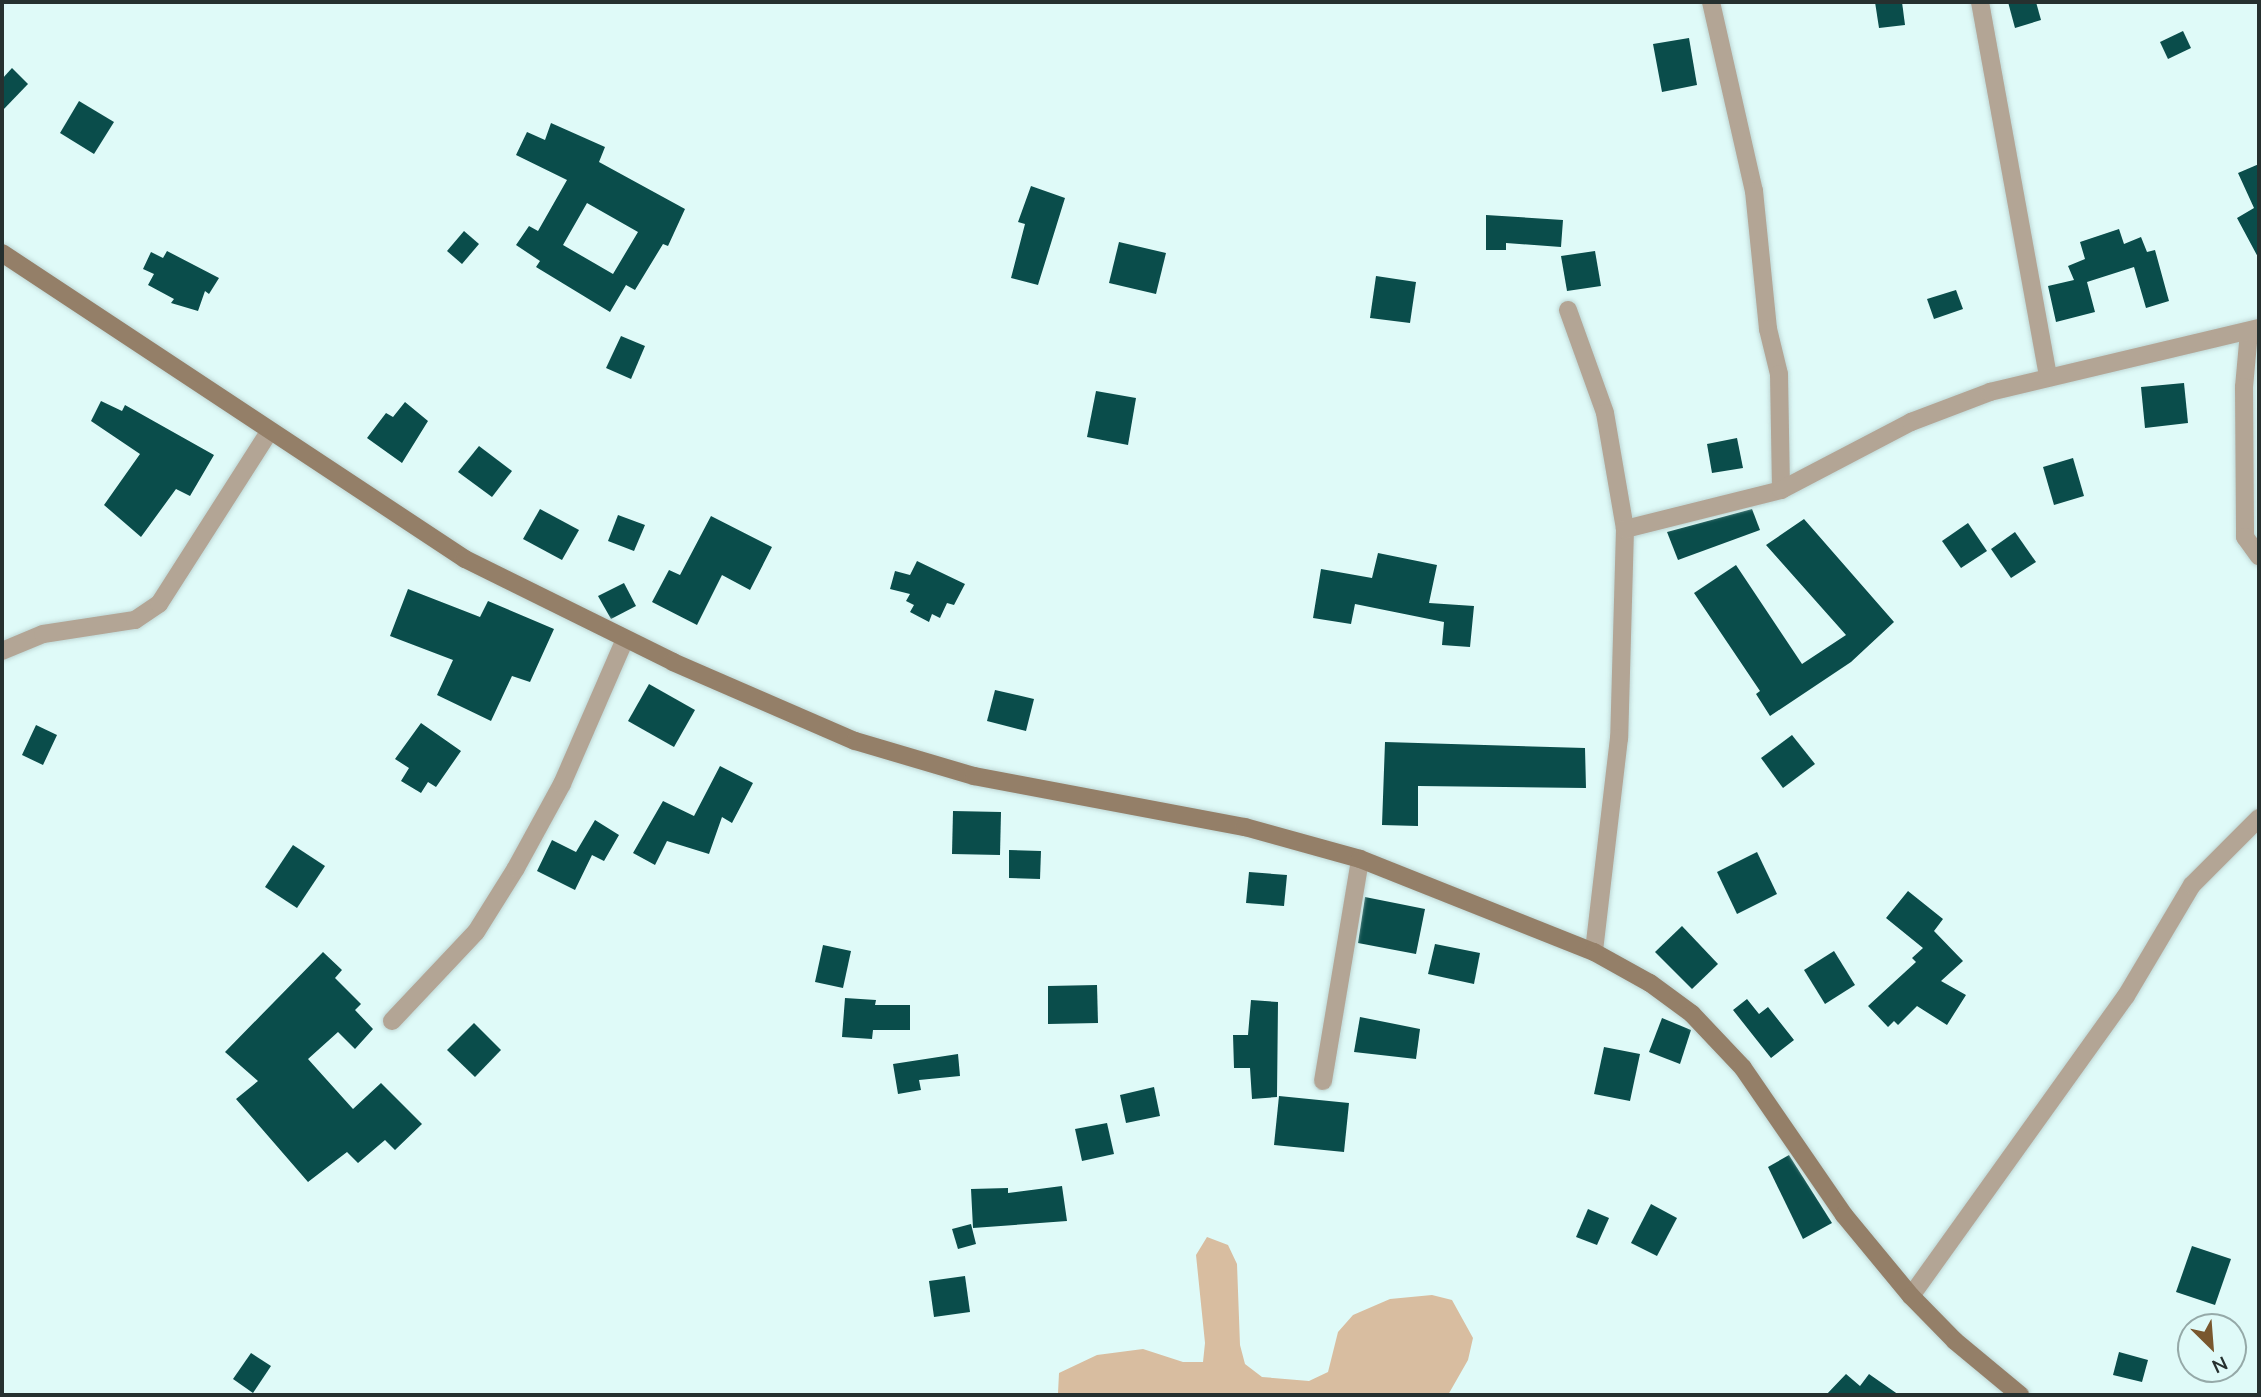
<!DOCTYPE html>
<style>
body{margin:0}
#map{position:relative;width:2261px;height:1397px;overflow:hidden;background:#dffaf8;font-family:Mulish,sans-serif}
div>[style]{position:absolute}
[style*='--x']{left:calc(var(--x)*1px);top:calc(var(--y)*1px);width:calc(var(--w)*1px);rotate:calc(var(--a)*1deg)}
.green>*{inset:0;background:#d8bda0}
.building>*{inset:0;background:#0a4d4b}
.roads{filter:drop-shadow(0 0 2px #bed6d4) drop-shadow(0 0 2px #bed6d4)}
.street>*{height:18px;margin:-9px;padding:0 9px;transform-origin:9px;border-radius:9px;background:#b3a595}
.secondary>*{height:18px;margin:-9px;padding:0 9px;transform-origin:9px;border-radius:9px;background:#947f68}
span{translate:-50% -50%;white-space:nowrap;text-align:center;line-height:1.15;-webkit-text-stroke:7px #dffaf8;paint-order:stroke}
.frame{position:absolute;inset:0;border:4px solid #26302f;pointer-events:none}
.north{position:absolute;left:2177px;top:1313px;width:70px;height:70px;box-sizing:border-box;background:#dffaf8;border:2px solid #95a9a8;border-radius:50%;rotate:155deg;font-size:19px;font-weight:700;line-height:28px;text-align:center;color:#26302f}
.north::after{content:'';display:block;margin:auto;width:24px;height:32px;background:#79572e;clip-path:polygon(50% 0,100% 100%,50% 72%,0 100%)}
</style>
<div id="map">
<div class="green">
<div style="clip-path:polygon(1207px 1237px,1228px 1245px,1237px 1264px,1240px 1345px,1245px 1364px,1262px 1377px,1309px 1381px,1328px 1372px,1338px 1332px,1353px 1315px,1390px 1299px,1432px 1295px,1452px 1300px,1473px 1338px,1468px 1360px,1448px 1395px,1058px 1393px,1059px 1373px,1097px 1355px,1143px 1349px,1183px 1362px,1203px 1362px,1205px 1343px,1196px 1255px)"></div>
</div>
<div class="building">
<div style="clip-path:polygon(1875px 2px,1902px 2px,1905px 25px,1879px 28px)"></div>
<div style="clip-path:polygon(2008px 2px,2036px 2px,2041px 20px,2015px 28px)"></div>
<div style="clip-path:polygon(2183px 31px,2191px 48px,2168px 59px,2160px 42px)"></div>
<div style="clip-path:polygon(1689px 38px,1697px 85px,1662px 92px,1653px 44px)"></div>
<div style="clip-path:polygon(12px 68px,28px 84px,2px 111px,2px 79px)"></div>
<div style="clip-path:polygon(79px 101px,114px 122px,94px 154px,60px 133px)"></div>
<div style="clip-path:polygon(evenodd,551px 123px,605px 147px,599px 162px,685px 209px,668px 246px,663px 244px,635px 290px,626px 285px,610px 312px,536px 267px,540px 261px,516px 245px,529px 226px,538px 231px,567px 180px,516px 155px,527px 132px,545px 140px,551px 123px,587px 203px,638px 232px,613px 274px,563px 245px,587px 203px)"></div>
<div style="clip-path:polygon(2259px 164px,2259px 259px,2237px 218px,2254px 208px,2238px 173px)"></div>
<div style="clip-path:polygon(1031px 186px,1065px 198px,1038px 285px,1011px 278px,1025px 224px,1018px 222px)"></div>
<div style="clip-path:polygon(1486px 215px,1563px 220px,1561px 247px,1506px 243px,1506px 250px,1486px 250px)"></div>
<div style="clip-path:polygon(2119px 229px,2124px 244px,2141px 237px,2147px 252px,2155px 250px,2169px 301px,2146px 308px,2134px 267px,2087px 282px,2095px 312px,2056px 322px,2048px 286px,2074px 280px,2068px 266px,2085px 259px,2080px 242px)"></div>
<div style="clip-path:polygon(464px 231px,479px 244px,462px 264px,447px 251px)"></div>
<div style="clip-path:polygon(1119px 242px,1166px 253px,1156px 294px,1109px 283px)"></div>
<div style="clip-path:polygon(167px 251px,219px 278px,209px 294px,205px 291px,198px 311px,171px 303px,174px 299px,148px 285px,154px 274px,143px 269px,151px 252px,163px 258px)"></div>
<div style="clip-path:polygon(1595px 251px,1601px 286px,1567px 291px,1561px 256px)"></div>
<div style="clip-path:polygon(1376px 276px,1416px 282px,1410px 323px,1370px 318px)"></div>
<div style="clip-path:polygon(1956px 290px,1963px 309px,1934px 319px,1927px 299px)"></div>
<div style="clip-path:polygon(621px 336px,645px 346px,631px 379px,606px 368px)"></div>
<div style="clip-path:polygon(2184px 383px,2188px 423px,2145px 428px,2141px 387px)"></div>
<div style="clip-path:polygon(1096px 391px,1136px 398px,1128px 445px,1087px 437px)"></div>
<div style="clip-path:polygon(101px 401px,122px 411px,125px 405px,214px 455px,190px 496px,176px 489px,141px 537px,104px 505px,140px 454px,91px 421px)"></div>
<div style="clip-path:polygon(405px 402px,428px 421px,402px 463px,367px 438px,386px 413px,393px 417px)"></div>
<div style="clip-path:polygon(1737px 438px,1743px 468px,1712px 473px,1707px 444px)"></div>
<div style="clip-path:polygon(479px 446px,512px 471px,492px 497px,458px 472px)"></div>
<div style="clip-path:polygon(2073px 458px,2084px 496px,2054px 505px,2043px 467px)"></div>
<div style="clip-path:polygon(540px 509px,579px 530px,562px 560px,523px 539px)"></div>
<div style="clip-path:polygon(1752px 509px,1760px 530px,1678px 560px,1667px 532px)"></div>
<div style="clip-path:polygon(618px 515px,645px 525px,634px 551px,608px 541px)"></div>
<div style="clip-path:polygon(711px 516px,772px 547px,750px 590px,722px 575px,697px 625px,652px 602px,669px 570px,680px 575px)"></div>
<div style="clip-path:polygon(1804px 519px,1894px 622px,1851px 662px,1770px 716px,1756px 694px,1760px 691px,1694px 593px,1736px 565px,1802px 664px,1846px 635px,1766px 545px)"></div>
<div style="clip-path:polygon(1968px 523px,1987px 551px,1961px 568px,1942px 541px)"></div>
<div style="clip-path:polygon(2015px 532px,2036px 562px,2011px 578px,1991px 549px)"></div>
<div style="clip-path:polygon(1378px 553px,1437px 565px,1429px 603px,1474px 606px,1470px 647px,1442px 645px,1444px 622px,1355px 604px,1351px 624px,1313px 618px,1321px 569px,1372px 578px)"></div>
<div style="clip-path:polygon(917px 561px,965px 584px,954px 605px,947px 603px,940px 618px,932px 614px,929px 622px,910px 612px,914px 605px,906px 601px,910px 594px,890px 589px,895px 571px,910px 575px)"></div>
<div style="clip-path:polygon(624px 583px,636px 606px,611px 619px,598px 596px)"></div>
<div style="clip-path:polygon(408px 589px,480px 617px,488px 601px,554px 629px,530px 682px,512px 676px,491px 721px,437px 695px,453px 660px,390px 636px)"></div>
<div style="clip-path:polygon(649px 684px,695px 710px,674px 747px,628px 721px)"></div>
<div style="clip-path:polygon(995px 690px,1034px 699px,1026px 731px,987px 721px)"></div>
<div style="clip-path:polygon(421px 723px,461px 751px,436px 787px,428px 782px,421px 793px,401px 781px,409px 768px,395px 759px)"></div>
<div style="clip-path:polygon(36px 725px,57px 735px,43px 765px,22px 755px)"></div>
<div style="clip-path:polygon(1792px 735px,1815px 764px,1783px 788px,1761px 758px)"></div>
<div style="clip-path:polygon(1385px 742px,1585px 748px,1586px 788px,1418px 786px,1418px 826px,1382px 825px)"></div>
<div style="clip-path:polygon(720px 766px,753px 783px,732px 823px,722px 817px,709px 854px,667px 841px,655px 865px,633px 853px,663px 801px,694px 816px)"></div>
<div style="clip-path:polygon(953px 811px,1001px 812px,1000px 855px,952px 854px)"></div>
<div style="clip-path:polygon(595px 820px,619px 835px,604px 861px,592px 855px,575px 890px,537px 871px,552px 840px,576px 852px)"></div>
<div style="clip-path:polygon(293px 845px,325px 866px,297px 908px,265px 887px)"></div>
<div style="clip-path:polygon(1009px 850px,1041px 851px,1040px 879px,1009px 878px)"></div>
<div style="clip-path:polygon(1757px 852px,1777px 894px,1737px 914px,1717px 872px)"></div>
<div style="clip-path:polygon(1249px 872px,1287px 875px,1284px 906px,1246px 903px)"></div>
<div style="clip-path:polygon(1908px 891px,1943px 919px,1934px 931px,1963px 961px,1941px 981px,1966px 995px,1947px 1025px,1917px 1006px,1898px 1025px,1894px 1021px,1888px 1027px,1868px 1006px,1916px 962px,1912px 958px,1923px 948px,1886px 918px)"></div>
<div style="clip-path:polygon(1365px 897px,1425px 909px,1416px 954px,1358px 943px)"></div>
<div style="clip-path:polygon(1682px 926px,1718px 964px,1692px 989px,1655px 952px)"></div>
<div style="clip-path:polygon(1435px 944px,1480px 953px,1474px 984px,1428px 974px)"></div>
<div style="clip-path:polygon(823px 945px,851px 951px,843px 988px,815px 982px)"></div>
<div style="clip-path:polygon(1834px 951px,1855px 985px,1825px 1004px,1804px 970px)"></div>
<div style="clip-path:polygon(323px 952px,342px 970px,335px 978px,361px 1004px,355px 1010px,373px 1029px,355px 1049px,338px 1032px,308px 1059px,353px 1109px,381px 1083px,422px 1124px,395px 1150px,385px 1140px,358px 1163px,347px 1152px,308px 1182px,236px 1099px,258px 1081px,225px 1052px)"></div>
<div style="clip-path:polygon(1097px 985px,1098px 1023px,1048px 1024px,1048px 986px)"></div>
<div style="clip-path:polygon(845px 998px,876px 1000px,875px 1005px,910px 1005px,910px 1030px,873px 1030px,872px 1039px,842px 1037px)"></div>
<div style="clip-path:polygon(1747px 999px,1759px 1014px,1768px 1007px,1794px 1040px,1771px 1058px,1733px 1010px)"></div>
<div style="clip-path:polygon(1251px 1000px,1278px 1002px,1277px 1097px,1252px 1099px,1250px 1068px,1234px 1068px,1233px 1035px,1248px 1035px)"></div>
<div style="clip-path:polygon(1360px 1017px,1420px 1029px,1416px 1059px,1354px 1052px)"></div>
<div style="clip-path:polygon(1662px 1018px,1691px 1030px,1680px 1064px,1649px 1052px)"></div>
<div style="clip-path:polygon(474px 1023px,501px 1050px,475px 1077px,447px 1050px)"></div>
<div style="clip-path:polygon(1604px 1047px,1640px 1054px,1630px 1101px,1594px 1094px)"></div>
<div style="clip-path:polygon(958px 1054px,960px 1076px,919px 1080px,921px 1090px,898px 1094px,893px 1064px)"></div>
<div style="clip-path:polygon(1154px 1087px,1160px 1116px,1126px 1123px,1120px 1095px)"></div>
<div style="clip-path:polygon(1279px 1096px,1349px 1103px,1344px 1152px,1274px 1145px)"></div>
<div style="clip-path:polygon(1107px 1123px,1114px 1154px,1082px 1161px,1075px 1129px)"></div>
<div style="clip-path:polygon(1789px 1155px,1832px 1223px,1803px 1239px,1768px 1167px)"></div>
<div style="clip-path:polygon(1062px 1186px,1067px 1221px,973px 1228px,971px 1189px,1008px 1188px,1008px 1193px)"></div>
<div style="clip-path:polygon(1651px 1204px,1677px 1218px,1657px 1256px,1631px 1243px)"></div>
<div style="clip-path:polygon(1588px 1209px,1609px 1218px,1597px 1245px,1576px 1237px)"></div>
<div style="clip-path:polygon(971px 1224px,976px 1244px,958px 1249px,952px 1229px)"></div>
<div style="clip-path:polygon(2192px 1246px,2231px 1259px,2215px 1305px,2176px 1292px)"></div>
<div style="clip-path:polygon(965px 1276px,970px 1312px,934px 1317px,929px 1281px)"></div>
<div style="clip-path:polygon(2119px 1352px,2148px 1360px,2142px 1382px,2113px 1375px)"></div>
<div style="clip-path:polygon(251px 1353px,271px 1366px,253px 1393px,233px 1379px)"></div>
<div style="clip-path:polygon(1846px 1374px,1860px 1386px,1869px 1374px,1899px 1395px,1826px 1395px)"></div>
</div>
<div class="roads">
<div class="street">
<div style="--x:1711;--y:2;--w:194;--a:77.2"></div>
<div style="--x:1754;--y:191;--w:139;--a:84.2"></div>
<div style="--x:1768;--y:329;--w:46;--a:76.3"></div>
<div style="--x:1779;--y:374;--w:116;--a:89"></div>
<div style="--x:1980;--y:2;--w:380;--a:79.7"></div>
<div style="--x:1568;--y:310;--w:109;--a:70.2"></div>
<div style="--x:1605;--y:413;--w:118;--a:80.2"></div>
<div style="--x:1625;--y:529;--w:209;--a:91.6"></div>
<div style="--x:1619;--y:738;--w:215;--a:96.7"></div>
<div style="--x:2249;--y:332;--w:55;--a:95.2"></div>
<div style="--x:2244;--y:387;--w:150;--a:89.6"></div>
<div style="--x:2245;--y:537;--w:24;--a:54"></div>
<div style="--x:1625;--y:529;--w:161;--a:-14"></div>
<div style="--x:1781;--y:490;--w:147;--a:-27.6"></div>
<div style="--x:1911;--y:422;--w:85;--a:-20.8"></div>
<div style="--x:1990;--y:392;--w:277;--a:-13.4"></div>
<div style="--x:2;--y:651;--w:44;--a:-22.5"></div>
<div style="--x:43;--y:634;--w:93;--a:-8.7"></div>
<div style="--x:135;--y:620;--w:29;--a:-34"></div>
<div style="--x:159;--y:604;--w:204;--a:-57.4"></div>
<div style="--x:392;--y:1021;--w:122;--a:-46.7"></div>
<div style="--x:476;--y:932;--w:75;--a:-58"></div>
<div style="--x:516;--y:868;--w:96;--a:-61.3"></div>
<div style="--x:562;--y:784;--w:158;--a:-66.5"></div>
<div style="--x:1323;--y:1081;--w:225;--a:-80.5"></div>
<div style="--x:1911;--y:1296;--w:369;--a:-54.4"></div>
<div style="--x:2126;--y:996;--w:129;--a:-59.3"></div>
<div style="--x:2192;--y:885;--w:95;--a:-45"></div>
</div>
<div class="secondary">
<div style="--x:2;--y:253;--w:555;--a:33.46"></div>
<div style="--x:465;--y:559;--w:232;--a:26.3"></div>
<div style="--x:673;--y:662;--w:198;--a:23.5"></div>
<div style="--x:855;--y:741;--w:124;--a:16.4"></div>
<div style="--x:974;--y:776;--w:276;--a:10.7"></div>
<div style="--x:1245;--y:827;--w:119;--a:15.5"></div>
<div style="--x:1360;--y:859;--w:252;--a:21.7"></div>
<div style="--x:1594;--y:952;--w:64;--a:29"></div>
<div style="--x:1650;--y:983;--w:52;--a:36.4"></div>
<div style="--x:1692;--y:1014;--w:74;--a:46.6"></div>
<div style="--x:1743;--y:1068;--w:178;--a:55.5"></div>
<div style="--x:1844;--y:1215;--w:105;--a:50.4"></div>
<div style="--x:1911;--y:1296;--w:63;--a:45.6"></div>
<div style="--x:1955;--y:1341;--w:85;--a:39.7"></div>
</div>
</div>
<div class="frame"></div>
<div class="north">N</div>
</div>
